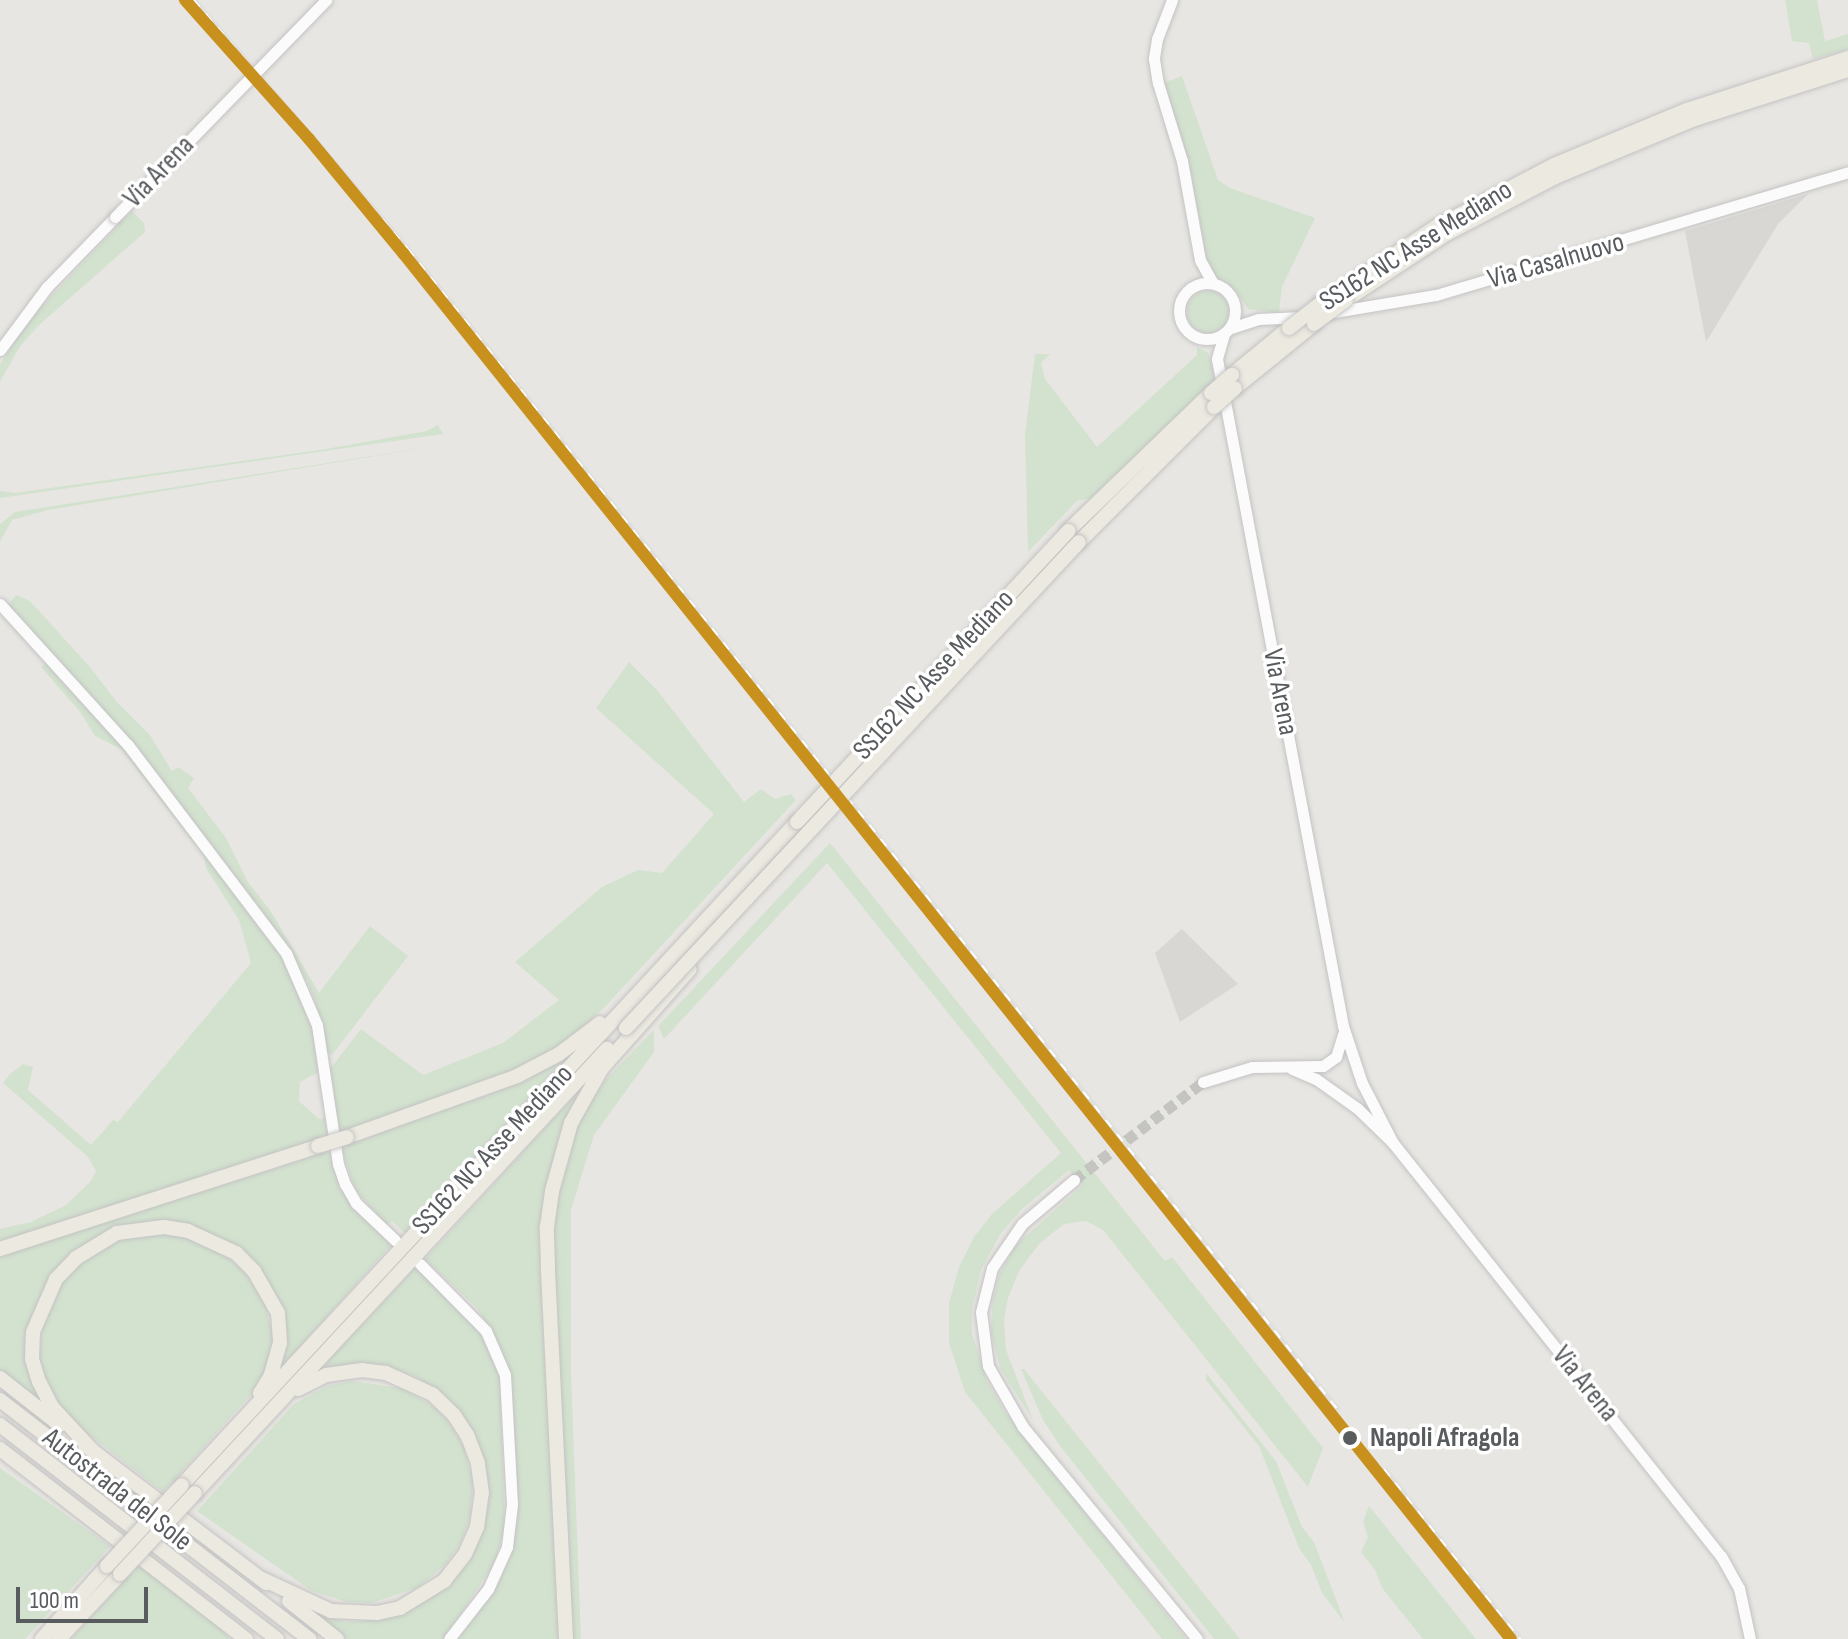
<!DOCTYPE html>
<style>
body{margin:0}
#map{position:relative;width:1848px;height:1639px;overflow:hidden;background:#e8e6e2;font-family:"Sofia Sans Condensed",sans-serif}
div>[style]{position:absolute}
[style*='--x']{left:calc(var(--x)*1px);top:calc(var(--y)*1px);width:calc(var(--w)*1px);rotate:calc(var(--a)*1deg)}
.industrial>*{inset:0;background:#d9d7d4}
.green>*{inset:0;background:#d3e2cf}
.round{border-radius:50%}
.secondary-tunnel>*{height:11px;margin-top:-5.5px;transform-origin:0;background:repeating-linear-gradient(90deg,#c4c4c1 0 11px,transparent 0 16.5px)}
.roads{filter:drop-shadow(0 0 2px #c3c3c3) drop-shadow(0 0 2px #c3c3c3)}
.secondary>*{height:11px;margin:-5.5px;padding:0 5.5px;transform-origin:5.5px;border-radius:5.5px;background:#fcfbfb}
.secondary>.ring{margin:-5.5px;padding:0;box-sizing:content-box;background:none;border:11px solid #fcfbfb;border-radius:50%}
.highway>*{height:14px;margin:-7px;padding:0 7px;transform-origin:7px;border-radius:7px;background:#ece9e0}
.rail>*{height:6px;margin-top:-3px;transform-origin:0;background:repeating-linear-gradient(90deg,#fff 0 9px,#e0e0df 0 18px);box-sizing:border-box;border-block:2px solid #e0e0df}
.bridges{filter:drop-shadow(0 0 2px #c3c3c3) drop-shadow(0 0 2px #c3c3c3)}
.secondary-bridge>*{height:11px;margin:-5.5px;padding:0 5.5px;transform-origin:5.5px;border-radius:5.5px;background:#fcfbfb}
.highway-bridge>*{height:14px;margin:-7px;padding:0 7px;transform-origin:7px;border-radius:7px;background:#ece9e0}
.rail-1>*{height:12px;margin:-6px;padding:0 6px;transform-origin:6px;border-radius:6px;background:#c8901c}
.dots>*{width:22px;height:22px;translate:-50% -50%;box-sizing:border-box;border:4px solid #fff;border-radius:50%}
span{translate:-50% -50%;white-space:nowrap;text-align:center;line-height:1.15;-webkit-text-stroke:7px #fff;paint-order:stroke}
.street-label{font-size:28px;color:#595c5f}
.stop-label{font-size:28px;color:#595c5f;font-weight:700}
.left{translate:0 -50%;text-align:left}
.scale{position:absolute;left:16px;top:1587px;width:132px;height:36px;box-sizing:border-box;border:4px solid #595c5f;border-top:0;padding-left:10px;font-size:24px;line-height:28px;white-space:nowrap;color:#595c5f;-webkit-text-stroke:6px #fff;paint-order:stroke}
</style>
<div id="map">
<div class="industrial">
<div style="clip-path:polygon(1808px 194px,1778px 224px,1706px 342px,1685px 231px)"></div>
<div style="clip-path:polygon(1182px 929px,1238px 984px,1180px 1022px,1155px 953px)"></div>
</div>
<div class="green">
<div style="clip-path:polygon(1785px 0,1817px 0,1825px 41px,1848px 34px,1848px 49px,1813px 59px,1809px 43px,1792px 41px)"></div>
<div style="clip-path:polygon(1182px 76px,1218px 180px,1230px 188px,1315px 218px,1282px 287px,1279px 313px,1248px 309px,1236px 291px,1214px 275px,1208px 266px,1189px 163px,1164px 83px)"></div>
<div style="clip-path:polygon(132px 211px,144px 223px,145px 232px,38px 326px,19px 348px,0 382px,0 364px,28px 321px)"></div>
<div class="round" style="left:1187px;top:291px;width:42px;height:42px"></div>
<div style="clip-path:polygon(1197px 347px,1208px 353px,1216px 381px,1091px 498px,1077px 501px,1028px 552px,1025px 434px,1035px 354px,1050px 354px,1041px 363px,1045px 379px,1097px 447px,1197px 355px)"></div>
<div style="clip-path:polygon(438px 425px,443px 434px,0 498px,0 491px,15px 493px,326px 449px,427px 431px)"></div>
<div style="clip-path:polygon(448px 444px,48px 510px,12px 520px,0 542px,0 524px,15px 512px)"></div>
<div style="clip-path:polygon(16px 595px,30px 601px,90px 667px,116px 701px,150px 735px,172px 771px,178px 767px,194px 778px,188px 788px,226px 838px,248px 882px,270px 910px,319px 993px,370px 926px,408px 956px,332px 1055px,327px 1053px,315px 1000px,307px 981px,268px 919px,129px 739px,8px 605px)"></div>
<div style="clip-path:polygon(629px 662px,657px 690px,744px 802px,761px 789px,775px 799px,791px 794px,796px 800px,604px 1008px,570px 1039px,535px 1062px,375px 1124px,339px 1132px,330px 1069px,361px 1029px,423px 1075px,503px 1043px,559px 1000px,515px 962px,602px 887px,638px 870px,662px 873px,714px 814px,596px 708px)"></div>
<div style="clip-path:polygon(48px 663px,139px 764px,283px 958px,314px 1031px,320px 1071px,300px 1082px,299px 1101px,319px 1119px,325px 1118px,328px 1138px,0 1245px,0 1229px,31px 1222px,66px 1205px,91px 1181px,96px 1171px,88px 1157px,3px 1083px,10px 1074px,23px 1064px,33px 1067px,28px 1090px,91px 1145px,113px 1120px,118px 1122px,251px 963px,239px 920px,206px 868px,204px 856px,121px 749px,95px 736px,80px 712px,41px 667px)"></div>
<div style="clip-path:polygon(830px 843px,1165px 1261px,1172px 1257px,1323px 1448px,1308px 1487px,1103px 1230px,1086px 1221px,1064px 1224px,1039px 1244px,1019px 1271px,1008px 1298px,1004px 1320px,1006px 1350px,1033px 1420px,1001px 1370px,991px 1332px,993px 1298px,1000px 1273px,1016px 1245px,1082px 1186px,1069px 1170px,1021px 1210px,1001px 1233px,981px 1270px,972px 1309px,972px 1334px,987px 1381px,1005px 1412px,1186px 1639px,1162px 1639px,965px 1392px,949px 1343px,949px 1303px,959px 1267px,974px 1237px,992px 1214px,1061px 1153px,827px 863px,664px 1039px,658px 1026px)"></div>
<div style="clip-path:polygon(654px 1030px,654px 1052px,594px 1135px,571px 1210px,571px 1373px,581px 1639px,571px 1639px,550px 1240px,556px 1192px,569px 1144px,587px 1107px,606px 1079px)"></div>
<div style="clip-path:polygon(574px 1049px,405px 1233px,392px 1221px,386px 1225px,355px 1189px,341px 1147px,495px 1092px)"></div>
<div style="clip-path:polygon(578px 1092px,543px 1217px,541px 1282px,560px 1639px,458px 1639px,499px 1582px,511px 1555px,517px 1516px,509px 1377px,496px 1337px,476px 1307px,425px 1259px)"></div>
<div style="clip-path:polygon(330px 1151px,342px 1190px,391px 1245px,279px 1370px,285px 1319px,276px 1295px,262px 1274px,179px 1225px,87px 1245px,35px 1311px,38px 1400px,0 1370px,0 1255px)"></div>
<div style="clip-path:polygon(136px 1234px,175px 1234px,213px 1246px,244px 1271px,265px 1304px,275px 1343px,262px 1382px,163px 1492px,78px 1426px,59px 1407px,44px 1383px,38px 1360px,46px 1306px,67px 1273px,98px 1248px)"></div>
<div style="clip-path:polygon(416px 1267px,483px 1335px,492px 1352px,500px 1379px,505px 1528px,495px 1562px,444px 1639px,346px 1639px,319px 1615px,346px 1622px,369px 1620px,400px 1612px,448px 1584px,487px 1497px,445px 1397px,417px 1377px,389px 1367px,330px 1371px,325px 1364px)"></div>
<div style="clip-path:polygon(1021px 1369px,1024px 1369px,1240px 1639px,1214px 1639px,1060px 1446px,1043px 1420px)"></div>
<div style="clip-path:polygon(1206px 1373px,1276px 1461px,1302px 1527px,1314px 1542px,1345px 1623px,1322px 1593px,1311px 1565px,1299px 1548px,1259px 1446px,1206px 1380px)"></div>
<div style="clip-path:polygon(352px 1381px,401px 1388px,433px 1406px,450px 1424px,463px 1445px,473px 1481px,470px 1518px,461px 1542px,447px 1563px,419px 1587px,372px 1603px,347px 1602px,312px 1591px,197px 1511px,294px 1404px,327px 1386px)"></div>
<div style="clip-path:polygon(0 1468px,110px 1546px,25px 1639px,0 1639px)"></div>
<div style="clip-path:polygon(1369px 1506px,1476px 1639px,1423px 1639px,1382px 1588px,1375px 1570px,1361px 1552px,1368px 1537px,1363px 1522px)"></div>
<div style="clip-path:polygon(140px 1564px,220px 1628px,230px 1639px,71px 1639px)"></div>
</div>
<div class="secondary-tunnel">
<div style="--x:1074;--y:1180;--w:162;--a:-37.2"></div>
</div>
<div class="roads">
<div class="secondary">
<div style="--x:1172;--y:0;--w:42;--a:111"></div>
<div style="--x:1157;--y:39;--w:20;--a:99"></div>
<div style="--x:1154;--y:59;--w:24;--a:81"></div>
<div style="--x:1158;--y:83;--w:82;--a:72.9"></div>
<div style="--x:1182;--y:161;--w:101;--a:79.7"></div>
<div style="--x:1200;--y:260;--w:26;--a:61"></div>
<div class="ring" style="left:1179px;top:283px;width:45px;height:45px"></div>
<div style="--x:1328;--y:313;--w:109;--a:-9.5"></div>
<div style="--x:1436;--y:295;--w:430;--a:-16.6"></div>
<div style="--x:1231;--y:328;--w:28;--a:-18"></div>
<div style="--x:1258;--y:319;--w:45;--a:-2.5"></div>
<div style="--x:1224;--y:334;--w:26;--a:106"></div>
<div style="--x:1217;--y:359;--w:679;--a:79.3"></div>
<div style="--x:1343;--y:1026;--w:60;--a:71.6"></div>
<div style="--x:1362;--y:1083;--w:68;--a:62.7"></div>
<div style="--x:0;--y:350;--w:79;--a:-53.3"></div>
<div style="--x:47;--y:287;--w:98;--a:-45.8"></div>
<div style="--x:0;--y:604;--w:190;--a:47.8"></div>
<div style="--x:128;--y:745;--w:261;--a:52.8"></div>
<div style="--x:286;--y:953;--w:78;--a:66.7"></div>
<div style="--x:317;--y:1025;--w:141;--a:81.4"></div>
<div style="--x:338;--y:1164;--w:21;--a:71"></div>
<div style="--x:345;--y:1184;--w:22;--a:60"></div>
<div style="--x:356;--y:1203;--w:54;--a:43.5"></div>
<div style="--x:1292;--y:1069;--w:26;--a:23"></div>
<div style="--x:1316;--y:1079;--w:50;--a:35.3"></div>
<div style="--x:1357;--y:1108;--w:50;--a:44.2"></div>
<div style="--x:1393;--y:1143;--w:88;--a:51.4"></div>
<div style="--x:1448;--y:1212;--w:439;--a:51.6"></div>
<div style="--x:1721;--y:1556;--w:37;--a:61"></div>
<div style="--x:1739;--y:1588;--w:52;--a:77.8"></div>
<div style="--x:1203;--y:1082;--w:51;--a:-17"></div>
<div style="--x:1252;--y:1067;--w:71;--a:-0.8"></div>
<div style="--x:1323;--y:1066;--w:16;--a:-35"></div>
<div style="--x:1336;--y:1057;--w:24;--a:-73"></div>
<div style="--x:1074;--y:1180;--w:68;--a:139.8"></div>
<div style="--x:1022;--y:1224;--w:53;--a:124.3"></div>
<div style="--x:992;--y:1268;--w:45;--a:104"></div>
<div style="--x:981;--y:1312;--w:54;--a:82.6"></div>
<div style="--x:988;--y:1366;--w:70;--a:60.2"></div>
<div style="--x:1023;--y:1427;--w:274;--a:50.6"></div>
<div style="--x:420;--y:1264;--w:94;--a:45.4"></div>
<div style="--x:486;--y:1331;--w:48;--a:66.6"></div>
<div style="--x:505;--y:1375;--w:129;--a:86.9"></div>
<div style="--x:512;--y:1504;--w:43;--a:96.6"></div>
<div style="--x:507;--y:1547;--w:46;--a:114.3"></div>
<div style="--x:488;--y:1589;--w:63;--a:128"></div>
</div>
<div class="highway">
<div style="--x:1346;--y:300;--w:122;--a:-33.3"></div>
<div style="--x:1448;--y:233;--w:121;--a:-27.6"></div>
<div style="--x:1555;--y:177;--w:148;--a:-22.6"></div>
<div style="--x:1692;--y:120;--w:164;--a:-17.8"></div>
<div style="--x:1321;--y:303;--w:138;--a:-33.5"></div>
<div style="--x:1436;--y:227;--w:133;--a:-27.7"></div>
<div style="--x:1554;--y:165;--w:144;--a:-22.5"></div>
<div style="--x:1687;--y:110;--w:169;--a:-17.9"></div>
<div style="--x:1232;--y:375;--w:74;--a:-39.5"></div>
<div style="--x:1235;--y:388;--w:102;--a:-39"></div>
<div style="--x:1068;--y:531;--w:199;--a:-44"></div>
<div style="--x:1079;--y:542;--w:191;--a:-45"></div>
<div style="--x:347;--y:1137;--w:181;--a:-19.7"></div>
<div style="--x:517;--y:1076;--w:47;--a:-27.6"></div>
<div style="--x:559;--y:1054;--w:51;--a:-37.1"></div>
<div style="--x:0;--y:1249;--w:334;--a:-17.9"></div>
<div style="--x:0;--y:1378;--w:76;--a:38.1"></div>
<div style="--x:0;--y:1400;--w:391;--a:37.7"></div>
<div style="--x:0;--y:1425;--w:350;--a:37.7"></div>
<div style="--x:85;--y:1445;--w:228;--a:37.3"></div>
<div style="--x:0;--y:1449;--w:311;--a:37.7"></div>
<div style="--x:92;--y:1450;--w:59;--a:-132.9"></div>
<div style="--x:52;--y:1407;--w:28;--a:-117"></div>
<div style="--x:39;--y:1382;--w:24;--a:-107"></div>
<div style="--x:32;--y:1359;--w:27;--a:-88"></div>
<div style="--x:33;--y:1332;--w:58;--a:-66.5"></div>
<div style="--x:56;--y:1279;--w:29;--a:-46"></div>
<div style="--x:76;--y:1258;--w:48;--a:-31.4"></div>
<div style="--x:117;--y:1233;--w:47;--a:-7.3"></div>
<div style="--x:164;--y:1227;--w:24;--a:9"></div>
<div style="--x:188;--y:1231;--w:53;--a:24.6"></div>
<div style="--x:236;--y:1253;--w:25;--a:45"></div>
<div style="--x:254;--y:1271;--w:48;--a:60.3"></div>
<div style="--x:278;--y:1313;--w:30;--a:86"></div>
<div style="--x:280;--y:1343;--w:35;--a:106"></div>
<div style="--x:270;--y:1377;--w:19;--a:122"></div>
<div style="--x:182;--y:1485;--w:904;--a:-47.15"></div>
<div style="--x:195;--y:1493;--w:606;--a:-47.14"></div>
<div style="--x:260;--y:1578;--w:78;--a:24.9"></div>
<div style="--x:331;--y:1611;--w:46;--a:2.5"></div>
<div style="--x:377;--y:1613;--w:24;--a:-12"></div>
<div style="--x:400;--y:1608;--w:52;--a:-31.5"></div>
<div style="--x:444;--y:1581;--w:34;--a:-52"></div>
<div style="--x:465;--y:1554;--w:30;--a:-66"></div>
<div style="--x:477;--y:1527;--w:34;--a:-82"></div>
<div style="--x:482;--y:1493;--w:30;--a:-98"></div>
<div style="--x:478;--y:1463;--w:30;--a:-111"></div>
<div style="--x:467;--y:1435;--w:24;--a:-123"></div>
<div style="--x:454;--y:1415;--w:30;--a:-136"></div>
<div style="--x:432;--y:1394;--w:51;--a:-155.5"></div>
<div style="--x:386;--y:1373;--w:24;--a:-173"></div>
<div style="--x:362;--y:1370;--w:36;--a:172"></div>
<div style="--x:326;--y:1375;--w:31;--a:153"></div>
<div style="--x:289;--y:1601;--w:61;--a:38.4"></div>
<div style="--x:42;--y:1639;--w:98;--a:-48.3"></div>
<div style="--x:59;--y:1639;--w:89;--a:-46.8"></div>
<div style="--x:566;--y:1639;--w:374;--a:-92.8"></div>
<div style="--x:548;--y:1265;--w:38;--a:-92"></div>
<div style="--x:547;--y:1227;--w:36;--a:-82"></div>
<div style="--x:552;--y:1191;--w:71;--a:-74.4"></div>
<div style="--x:571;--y:1123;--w:63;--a:-60.6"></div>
<div style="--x:602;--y:1068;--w:132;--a:-48.4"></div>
</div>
</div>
<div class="rail">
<div style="--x:194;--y:0;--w:328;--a:49.3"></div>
<div style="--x:408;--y:249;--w:1488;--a:51.3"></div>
<div style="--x:1384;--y:1469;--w:218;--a:51.3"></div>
</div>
<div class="bridges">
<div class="secondary-bridge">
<div style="--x:115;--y:217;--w:303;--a:-45.8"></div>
</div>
<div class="highway-bridge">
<div style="--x:1314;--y:324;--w:40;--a:-37"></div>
<div style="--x:1289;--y:328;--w:41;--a:-38"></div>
<div style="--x:1211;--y:393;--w:28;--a:-41"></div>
<div style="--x:1214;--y:407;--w:28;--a:-42"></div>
<div style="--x:797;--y:822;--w:398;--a:-47"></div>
<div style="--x:626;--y:1028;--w:664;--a:-47.01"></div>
<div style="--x:318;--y:1146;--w:30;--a:-17"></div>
<div style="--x:107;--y:1566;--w:110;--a:-47.2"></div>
<div style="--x:120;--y:1574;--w:110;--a:-47.2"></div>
</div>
</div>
<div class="rail-1">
<div style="--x:185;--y:0;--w:186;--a:48.3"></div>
<div style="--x:309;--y:139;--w:148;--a:50.5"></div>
<div style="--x:403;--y:253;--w:1774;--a:51.36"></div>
</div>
<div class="dots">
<div style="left:1350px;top:1438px;background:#595c5f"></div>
</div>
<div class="street-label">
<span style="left:159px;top:172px;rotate:-46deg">Via Arena</span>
<span style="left:1416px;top:246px;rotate:-32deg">SS162 NC Asse Mediano</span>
<span style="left:1556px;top:261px;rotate:-16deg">Via Casalnuovo</span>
<span style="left:934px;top:675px;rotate:-47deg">SS162 NC Asse Mediano</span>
<span style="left:1280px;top:692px;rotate:79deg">Via Arena</span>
<span style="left:493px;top:1150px;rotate:-47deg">SS162 NC Asse Mediano</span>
<span style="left:1585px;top:1384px;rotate:51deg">Via Arena</span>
<span style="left:117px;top:1490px;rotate:38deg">Autostrada del Sole</span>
</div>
<div class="stop-label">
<span class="left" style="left:1370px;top:1438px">Napoli Afragola</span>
</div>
<div class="scale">100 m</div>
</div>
